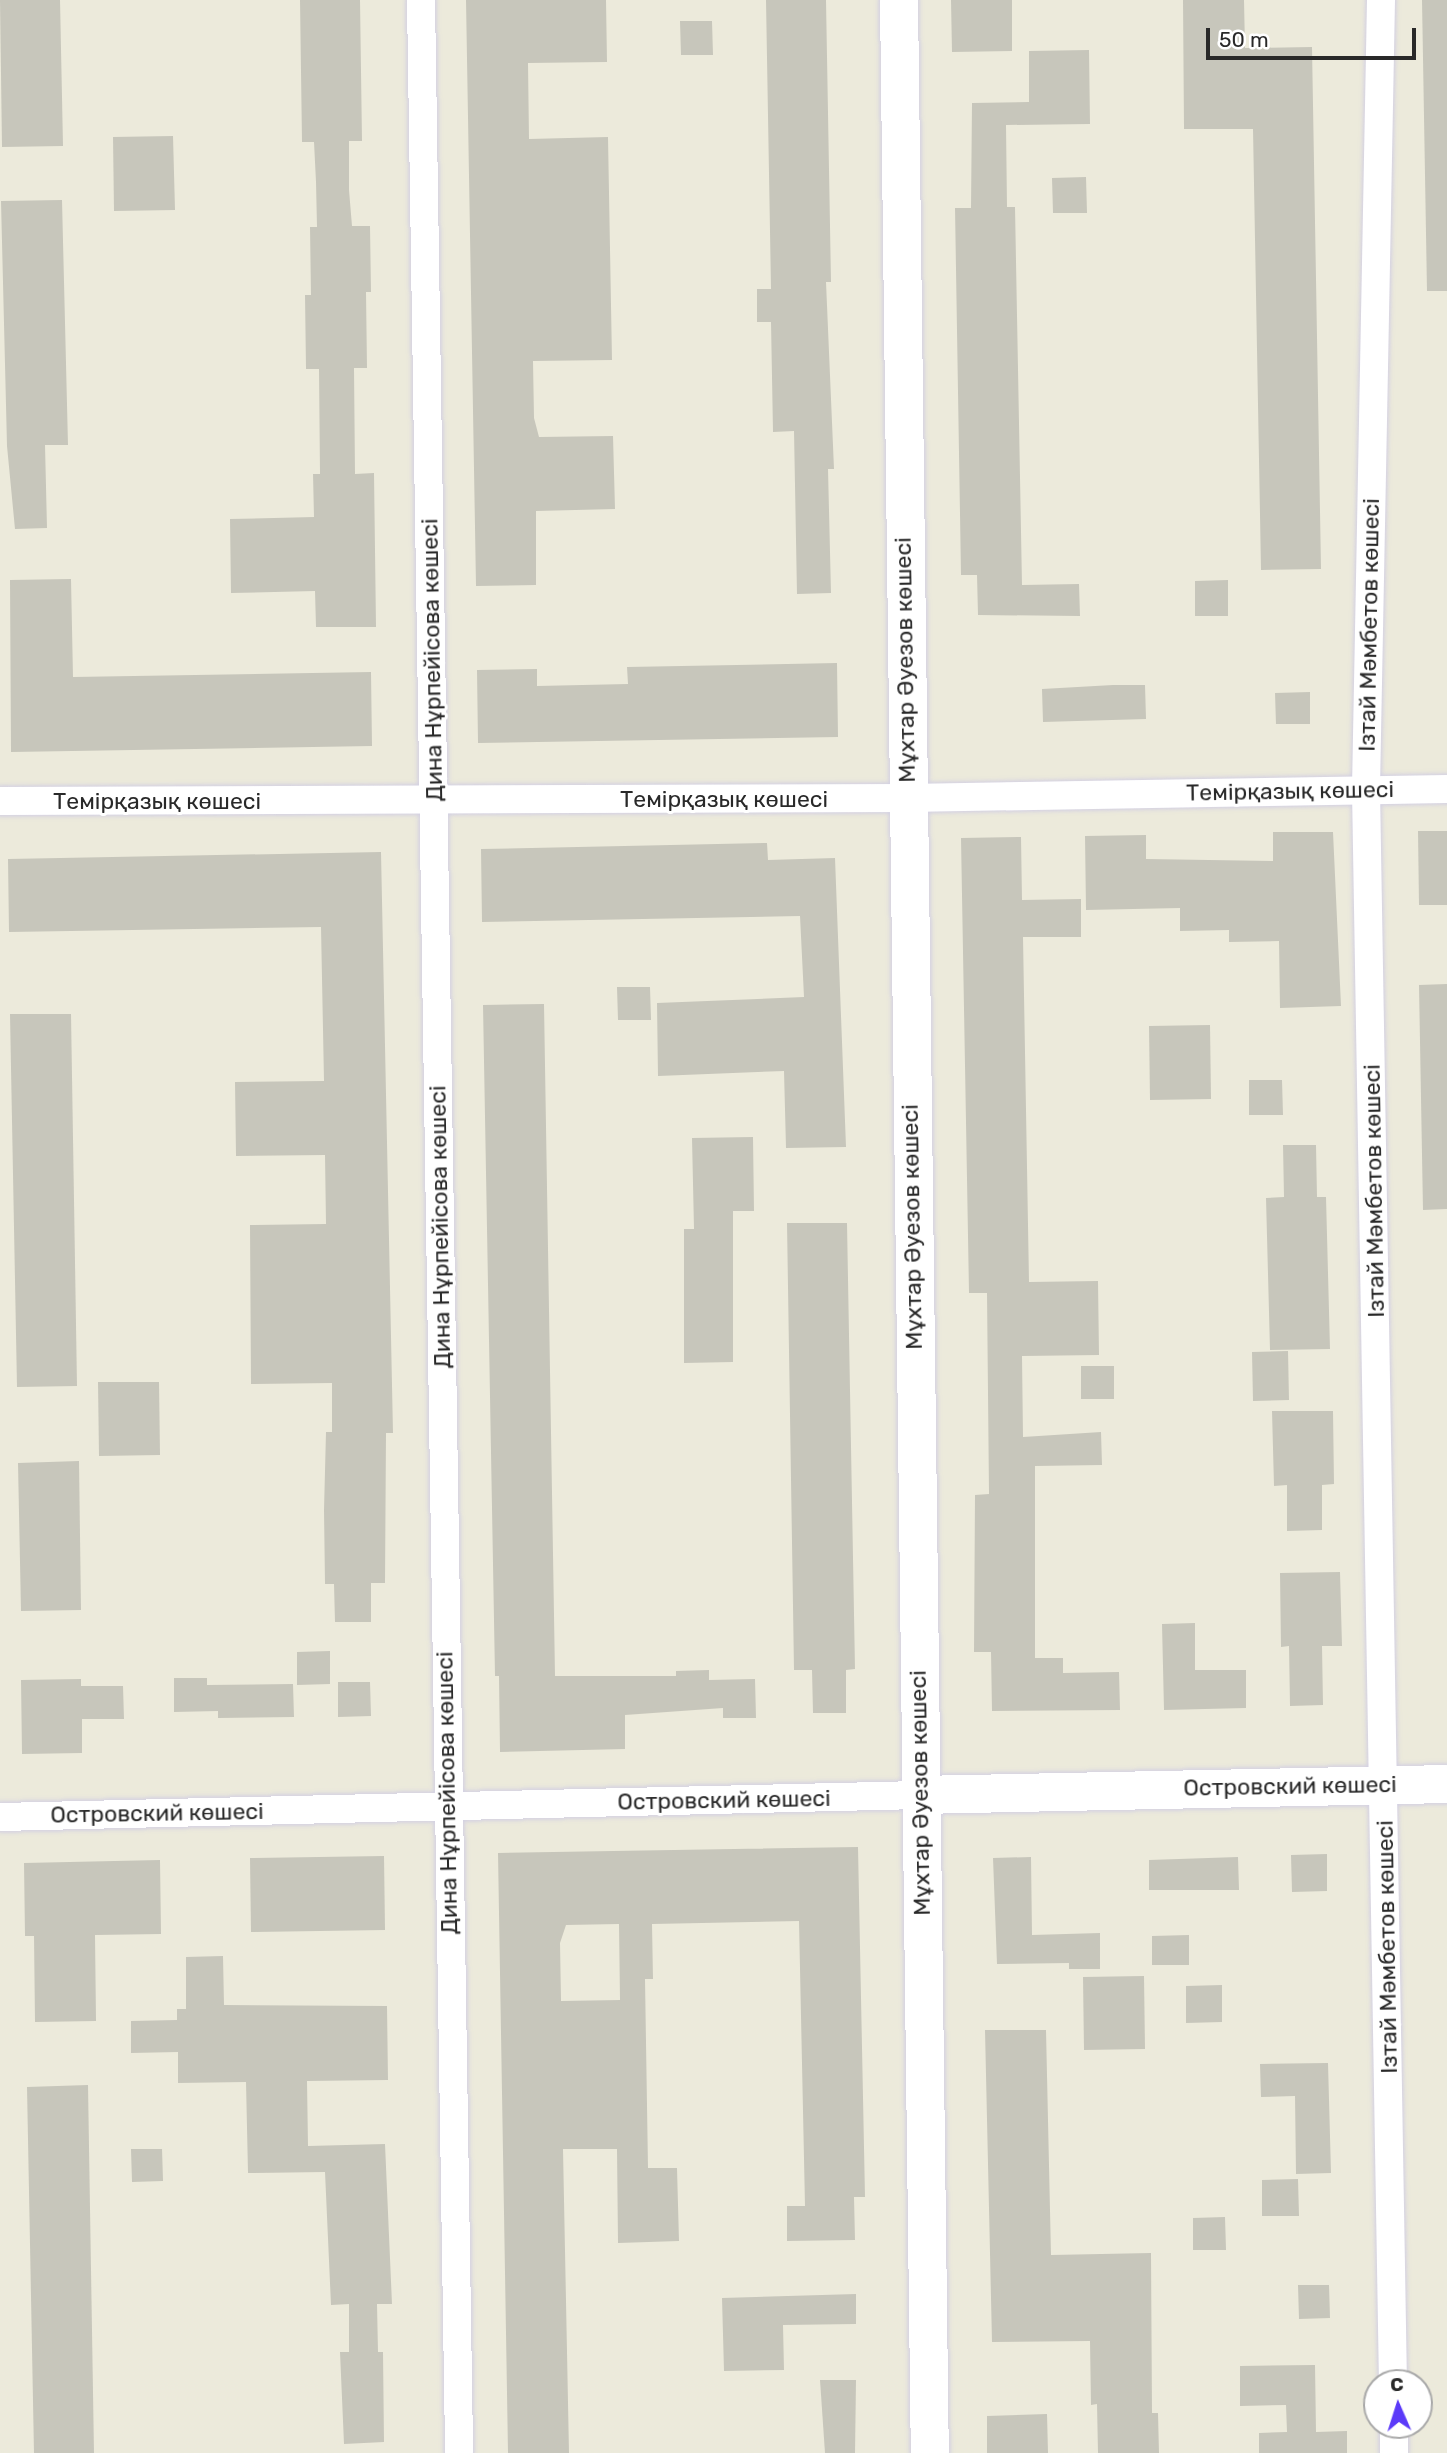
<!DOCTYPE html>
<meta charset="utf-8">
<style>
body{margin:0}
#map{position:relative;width:1447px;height:2453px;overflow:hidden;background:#eceadb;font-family:Rubik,sans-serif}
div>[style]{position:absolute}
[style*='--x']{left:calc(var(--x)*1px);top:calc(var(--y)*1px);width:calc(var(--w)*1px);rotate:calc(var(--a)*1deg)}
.building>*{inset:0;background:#c7c6bb}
.roads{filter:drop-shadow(0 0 2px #d3d0e2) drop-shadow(0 0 2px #d3d0e2)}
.street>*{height:28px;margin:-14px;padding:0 14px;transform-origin:14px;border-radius:14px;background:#fff}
.secondary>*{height:38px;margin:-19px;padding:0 19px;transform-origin:19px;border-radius:19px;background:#fff}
span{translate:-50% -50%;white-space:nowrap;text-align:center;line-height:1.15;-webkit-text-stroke:6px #fff;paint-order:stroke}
.street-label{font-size:23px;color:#292929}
.north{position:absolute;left:1363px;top:2369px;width:70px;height:70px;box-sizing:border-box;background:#fff;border:2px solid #a9a9a9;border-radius:50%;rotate:357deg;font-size:19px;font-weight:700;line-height:28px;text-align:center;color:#292929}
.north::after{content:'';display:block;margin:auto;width:24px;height:32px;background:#5b3af9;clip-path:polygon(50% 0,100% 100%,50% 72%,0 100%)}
.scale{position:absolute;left:1206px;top:28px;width:210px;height:32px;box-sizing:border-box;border:4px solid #292929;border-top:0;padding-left:9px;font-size:21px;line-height:24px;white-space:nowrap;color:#292929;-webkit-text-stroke:5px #fff;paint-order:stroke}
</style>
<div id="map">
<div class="building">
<div style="clip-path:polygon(0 0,60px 0,63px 146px,2px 147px)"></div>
<div style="clip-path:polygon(300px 0,360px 0,362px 141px,349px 141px,349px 190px,352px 226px,370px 226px,371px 292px,366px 292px,367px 368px,354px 368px,355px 474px,374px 473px,376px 627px,316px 627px,315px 591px,231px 593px,230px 519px,314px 517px,313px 474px,320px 474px,319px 369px,306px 369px,305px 295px,311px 295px,310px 227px,317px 227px,316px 182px,314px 142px,302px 142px)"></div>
<div style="clip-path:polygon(466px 0,606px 0,607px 62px,528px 63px,529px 139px,608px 137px,612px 360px,533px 361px,534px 418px,539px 437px,613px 436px,615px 509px,536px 511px,536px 585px,476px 586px)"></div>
<div style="clip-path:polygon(766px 0,826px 0,831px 282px,826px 282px,834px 469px,828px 469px,831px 593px,797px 594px,794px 431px,773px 432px,771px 322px,757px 322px,757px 289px,771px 289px)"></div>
<div style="clip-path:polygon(951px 0,1012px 0,1012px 51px,952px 52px)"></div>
<div style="clip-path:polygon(1183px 0,1244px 0,1245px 48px,1312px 47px,1321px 569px,1261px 570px,1253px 129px,1184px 129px)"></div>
<div style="clip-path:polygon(1422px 0,1447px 0,1447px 291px,1427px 291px)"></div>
<div style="clip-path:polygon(680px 21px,712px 21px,713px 55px,681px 55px)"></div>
<div style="clip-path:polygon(1089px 50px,1090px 124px,1006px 125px,1007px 207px,1015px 207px,1022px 585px,1079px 584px,1080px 616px,978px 615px,977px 575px,961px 575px,955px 208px,971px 208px,972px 103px,1029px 102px,1029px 51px)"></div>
<div style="clip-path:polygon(173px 136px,175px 210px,114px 211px,113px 137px)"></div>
<div style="clip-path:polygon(1086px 177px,1087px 213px,1053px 213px,1052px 178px)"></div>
<div style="clip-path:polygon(62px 200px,68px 445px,45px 445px,47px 528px,15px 529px,7px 446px,1px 201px)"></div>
<div style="clip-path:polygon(71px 579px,73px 677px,371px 672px,372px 746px,11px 752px,10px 580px)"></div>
<div style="clip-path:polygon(1228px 580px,1228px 616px,1195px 616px,1195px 581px)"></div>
<div style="clip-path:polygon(837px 663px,838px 737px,478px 743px,477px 670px,537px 669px,537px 686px,628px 684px,627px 667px)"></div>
<div style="clip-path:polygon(1113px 685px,1145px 685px,1146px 719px,1043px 722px,1042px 689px)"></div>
<div style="clip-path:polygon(1310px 692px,1310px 724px,1276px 724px,1275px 693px)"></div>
<div style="clip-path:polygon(1418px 831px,1447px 831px,1447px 905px,1419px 905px)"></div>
<div style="clip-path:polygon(1273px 832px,1333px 832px,1341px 1006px,1280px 1008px,1279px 941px,1229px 942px,1229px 930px,1180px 931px,1180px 908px,1086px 910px,1085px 836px,1146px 835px,1146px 859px,1273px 861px)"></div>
<div style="clip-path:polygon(1021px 837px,1022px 900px,1081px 899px,1081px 937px,1023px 937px,1029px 1282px,1098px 1281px,1099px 1355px,1022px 1356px,1023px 1437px,1101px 1432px,1102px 1465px,1035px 1466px,1035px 1658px,1063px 1658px,1063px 1673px,1119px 1672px,1120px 1710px,992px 1711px,991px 1652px,974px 1652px,975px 1495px,989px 1494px,987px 1293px,969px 1293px,961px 838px)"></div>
<div style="clip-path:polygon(767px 843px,768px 860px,835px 858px,846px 1147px,786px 1148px,784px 1071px,658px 1076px,657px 1003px,804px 997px,800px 916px,482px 922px,481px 849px)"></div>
<div style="clip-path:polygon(381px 852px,393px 1433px,386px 1433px,385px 1583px,371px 1583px,371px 1622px,335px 1622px,334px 1584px,325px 1584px,324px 1510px,326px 1432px,332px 1432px,332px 1383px,251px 1384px,250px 1225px,326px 1224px,325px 1155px,236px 1156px,235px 1082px,324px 1081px,321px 927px,9px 932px,8px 859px)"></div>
<div style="clip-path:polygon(1447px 984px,1447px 1209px,1423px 1210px,1419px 985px)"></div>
<div style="clip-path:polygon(617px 987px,650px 987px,651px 1020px,618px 1020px)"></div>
<div style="clip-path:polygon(544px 1004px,555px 1676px,676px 1676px,676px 1671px,709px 1670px,709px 1680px,755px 1679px,756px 1718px,723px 1718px,723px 1708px,625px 1715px,625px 1749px,500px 1752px,499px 1676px,495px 1676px,483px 1005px)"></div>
<div style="clip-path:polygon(10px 1014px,71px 1014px,77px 1386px,17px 1387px)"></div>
<div style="clip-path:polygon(1210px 1025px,1211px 1099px,1150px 1100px,1149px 1026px)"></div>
<div style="clip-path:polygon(1249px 1080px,1282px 1080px,1283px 1115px,1249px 1115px)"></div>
<div style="clip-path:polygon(753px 1137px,754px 1211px,733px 1211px,733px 1362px,684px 1363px,684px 1229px,694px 1229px,692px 1138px)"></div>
<div style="clip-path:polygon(1283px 1145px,1316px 1145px,1317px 1197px,1326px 1197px,1330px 1349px,1270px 1350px,1266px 1198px,1284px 1197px)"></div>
<div style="clip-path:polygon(787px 1223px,847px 1223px,855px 1669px,846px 1670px,846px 1713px,813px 1713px,812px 1670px,794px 1670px)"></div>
<div style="clip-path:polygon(1288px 1351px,1289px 1400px,1253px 1401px,1252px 1352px)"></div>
<div style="clip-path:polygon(1081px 1366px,1114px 1366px,1114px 1399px,1081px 1399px)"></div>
<div style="clip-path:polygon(98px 1382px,159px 1382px,160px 1455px,99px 1456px)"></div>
<div style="clip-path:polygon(1272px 1411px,1333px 1411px,1334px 1484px,1322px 1485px,1322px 1530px,1287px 1531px,1287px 1485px,1274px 1486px)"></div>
<div style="clip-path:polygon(79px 1461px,81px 1610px,21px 1611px,18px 1463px)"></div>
<div style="clip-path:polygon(1340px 1572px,1342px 1646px,1322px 1646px,1323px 1705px,1290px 1706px,1289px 1646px,1281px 1647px,1280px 1573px)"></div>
<div style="clip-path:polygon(1195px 1623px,1195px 1670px,1246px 1670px,1246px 1708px,1164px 1710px,1162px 1624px)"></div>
<div style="clip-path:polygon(330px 1651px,330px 1684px,297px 1685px,297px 1652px)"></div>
<div style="clip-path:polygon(174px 1678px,207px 1678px,207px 1685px,293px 1684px,294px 1717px,218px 1718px,218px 1711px,174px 1712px)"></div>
<div style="clip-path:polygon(81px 1679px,81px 1686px,123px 1686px,124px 1719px,82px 1719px,82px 1753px,22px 1754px,21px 1680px)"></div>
<div style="clip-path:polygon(338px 1682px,370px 1682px,371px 1716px,338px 1717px)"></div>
<div style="clip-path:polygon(evenodd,858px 1847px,865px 2197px,854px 2197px,855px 2240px,787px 2241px,787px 2206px,805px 2206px,799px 1921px,652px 1924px,653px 1979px,645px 1979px,648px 2168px,677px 2168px,679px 2241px,618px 2243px,617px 2149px,563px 2149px,569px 2453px,508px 2453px,498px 1853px,858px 1847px,619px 1924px,620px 2000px,561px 2001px,560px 1943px,566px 1925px,619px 1924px)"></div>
<div style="clip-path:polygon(1327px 1854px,1327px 1891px,1292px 1892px,1291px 1855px)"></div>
<div style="clip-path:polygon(384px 1856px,385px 1930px,251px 1932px,250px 1858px)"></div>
<div style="clip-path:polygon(1031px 1857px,1032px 1935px,1100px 1933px,1100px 1969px,1069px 1969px,1069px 1963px,997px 1964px,993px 1858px)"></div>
<div style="clip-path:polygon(1238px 1857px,1239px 1890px,1149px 1890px,1149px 1860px)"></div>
<div style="clip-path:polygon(160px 1860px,161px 1934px,95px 1935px,96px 2021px,35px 2022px,34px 1936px,25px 1936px,24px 1863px)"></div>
<div style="clip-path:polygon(1189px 1935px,1189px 1965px,1152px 1965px,1152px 1936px)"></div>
<div style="clip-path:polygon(223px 1956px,224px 2005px,387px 2006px,388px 2080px,307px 2081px,308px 2146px,385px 2144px,392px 2304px,377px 2304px,378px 2352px,383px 2352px,384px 2442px,344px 2444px,340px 2352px,349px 2352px,349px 2304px,331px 2305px,325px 2172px,248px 2173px,246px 2082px,178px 2083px,178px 2052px,131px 2053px,131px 2021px,177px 2020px,177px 2009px,186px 2009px,186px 1957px)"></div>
<div style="clip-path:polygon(1144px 1976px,1145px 2049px,1084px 2050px,1083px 1977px)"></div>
<div style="clip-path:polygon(1222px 1985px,1222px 2022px,1186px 2023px,1186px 1986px)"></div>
<div style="clip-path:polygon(985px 2030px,1046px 2030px,1051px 2255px,1151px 2253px,1152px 2413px,1158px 2413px,1159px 2453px,1098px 2453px,1097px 2404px,1091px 2405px,1090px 2341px,992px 2342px)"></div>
<div style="clip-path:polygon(1328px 2063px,1331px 2173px,1296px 2174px,1295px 2096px,1261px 2097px,1260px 2064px)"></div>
<div style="clip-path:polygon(88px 2085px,94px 2453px,34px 2453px,27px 2087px)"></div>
<div style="clip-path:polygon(131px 2149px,162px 2149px,163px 2181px,132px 2182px)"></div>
<div style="clip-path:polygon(1298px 2179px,1299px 2216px,1262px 2216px,1262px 2180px)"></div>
<div style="clip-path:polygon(1225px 2217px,1226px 2250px,1193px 2250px,1193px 2218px)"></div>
<div style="clip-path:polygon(1298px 2285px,1329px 2285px,1330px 2318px,1299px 2319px)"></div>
<div style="clip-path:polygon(856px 2294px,856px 2324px,783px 2325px,784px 2370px,724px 2371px,722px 2298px)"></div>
<div style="clip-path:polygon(1315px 2365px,1316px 2432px,1347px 2431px,1347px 2453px,1259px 2453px,1259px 2433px,1287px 2432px,1286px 2405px,1240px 2406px,1240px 2366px)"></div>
<div style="clip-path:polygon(820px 2380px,856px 2380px,855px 2453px,825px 2453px)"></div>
<div style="clip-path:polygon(1047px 2414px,1048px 2453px,987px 2453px,987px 2416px)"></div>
</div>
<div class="roads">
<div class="street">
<div style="--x:421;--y:0;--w:2453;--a:89.11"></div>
<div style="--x:1381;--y:0;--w:790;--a:91.09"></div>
<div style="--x:1366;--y:790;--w:1593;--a:89.03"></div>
<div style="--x:0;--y:801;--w:907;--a:-0.19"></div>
<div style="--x:907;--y:798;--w:540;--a:-0.95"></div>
<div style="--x:0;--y:1817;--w:919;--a:-1.37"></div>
<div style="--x:1394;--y:2425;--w:28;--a:90"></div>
</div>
<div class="secondary">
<div style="--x:899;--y:0;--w:2453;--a:89.28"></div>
<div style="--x:919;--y:1795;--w:528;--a:-1.19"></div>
</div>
</div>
<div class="street-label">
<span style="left:1369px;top:625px;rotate:-89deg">Ізтай Мәмбетов көшесі</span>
<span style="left:432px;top:660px;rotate:-91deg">Дина Нұрпейісова көшесі</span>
<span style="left:905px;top:660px;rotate:-91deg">Мұхтар Әуезов көшесі</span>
<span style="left:1290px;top:791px;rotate:-1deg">Темірқазық көшесі</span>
<span style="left:724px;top:799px">Темірқазық көшесі</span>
<span style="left:157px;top:801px">Темірқазық көшесі</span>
<span style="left:1374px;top:1191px;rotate:-91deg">Ізтай Мәмбетов көшесі</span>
<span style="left:440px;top:1227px;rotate:-91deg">Дина Нұрпейісова көшесі</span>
<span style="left:912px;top:1227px;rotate:-91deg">Мұхтар Әуезов көшесі</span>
<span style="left:1290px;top:1786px;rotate:-1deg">Островский көшесі</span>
<span style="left:447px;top:1793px;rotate:-91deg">Дина Нұрпейісова көшесі</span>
<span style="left:920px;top:1793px;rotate:-91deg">Мұхтар Әуезов көшесі</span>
<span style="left:724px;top:1800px;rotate:-1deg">Островский көшесі</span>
<span style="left:157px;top:1813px;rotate:-1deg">Островский көшесі</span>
<span style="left:1387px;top:1947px;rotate:-91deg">Ізтай Мәмбетов көшесі</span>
</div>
<div class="north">С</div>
<div class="scale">50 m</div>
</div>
